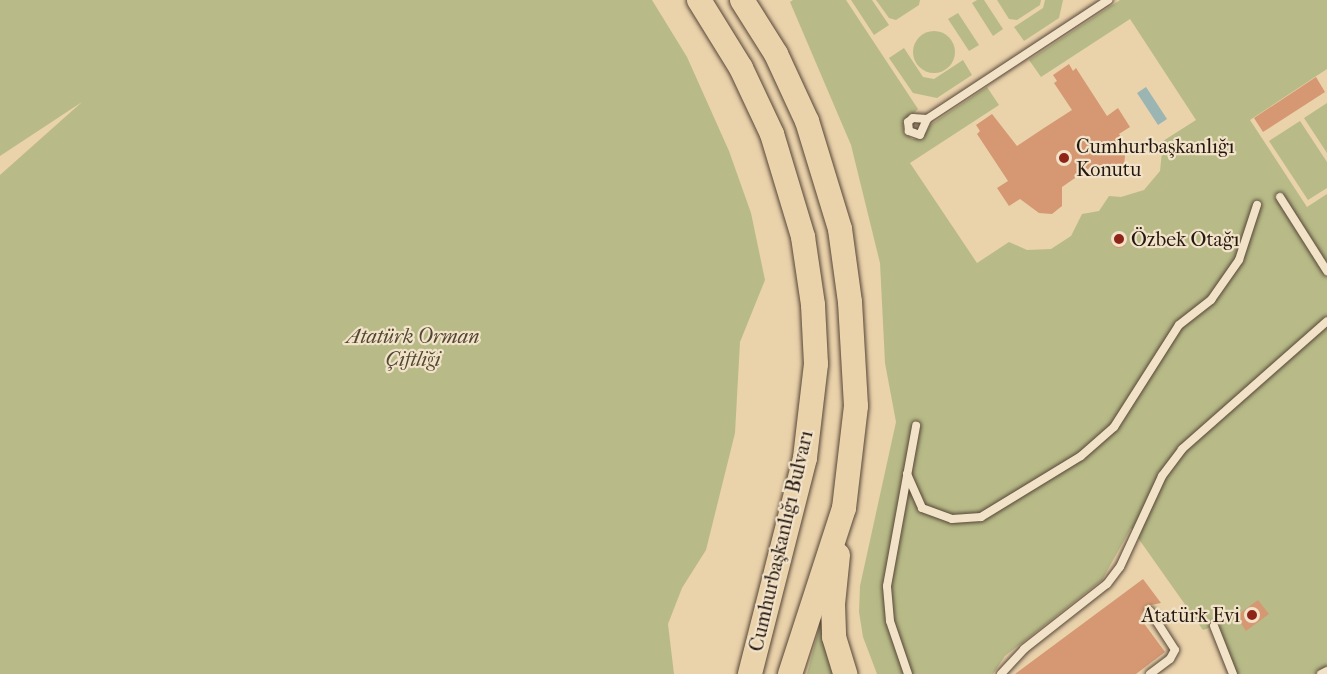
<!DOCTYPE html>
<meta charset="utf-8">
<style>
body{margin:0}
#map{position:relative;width:1327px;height:674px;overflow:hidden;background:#ead2ab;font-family:"IM FELL French Canon",serif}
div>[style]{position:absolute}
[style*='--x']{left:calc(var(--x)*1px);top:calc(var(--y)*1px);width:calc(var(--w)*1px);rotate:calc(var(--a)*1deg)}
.green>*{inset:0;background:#b8bb88}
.round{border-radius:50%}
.water>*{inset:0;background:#9bb5b3}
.building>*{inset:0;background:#d59872}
.roads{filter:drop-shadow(0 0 2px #564637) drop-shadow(0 0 2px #564637)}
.service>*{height:8px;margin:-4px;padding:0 4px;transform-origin:4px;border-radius:4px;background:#f1e2c8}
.primary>*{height:24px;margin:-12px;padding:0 12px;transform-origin:12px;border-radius:12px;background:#ead2ab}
.dots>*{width:16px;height:16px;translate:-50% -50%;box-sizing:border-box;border:3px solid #f1e2c8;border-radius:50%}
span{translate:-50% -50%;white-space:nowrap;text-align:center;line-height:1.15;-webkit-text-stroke:4.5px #f1e2c8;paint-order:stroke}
.poi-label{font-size:20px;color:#241710}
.left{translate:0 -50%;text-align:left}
.right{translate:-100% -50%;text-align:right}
.park-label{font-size:20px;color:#504834;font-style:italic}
.street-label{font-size:20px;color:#241710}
</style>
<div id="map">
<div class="green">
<div style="clip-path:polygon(0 0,652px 0,687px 57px,729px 151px,751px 213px,765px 280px,740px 342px,735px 433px,706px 550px,682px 588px,668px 624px,674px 674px,0 674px,0 175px,82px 102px,0 156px)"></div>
<div style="clip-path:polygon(793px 0,846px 0,918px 109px,903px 124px,904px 133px,912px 139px,922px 139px,930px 125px,987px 87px,999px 105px,910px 163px,977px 263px,1009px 242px,1027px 250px,1051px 249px,1071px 236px,1082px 214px,1099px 211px,1109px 196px,1121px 197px,1144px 190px,1160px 171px,1163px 141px,1196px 120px,1130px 19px,1041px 77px,1029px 60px,1120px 0,1327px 0,1327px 69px,1250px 120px,1307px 207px,1327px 194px,1327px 674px,1233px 674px,1214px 626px,1203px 630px,1131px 528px,1102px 580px,1005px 656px,993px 674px,877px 674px,863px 637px,859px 612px,860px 586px,896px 422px,885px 363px,880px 263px,851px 145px,790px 2px)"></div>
<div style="clip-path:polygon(851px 0,872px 0,889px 25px,874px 35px)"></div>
<div style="clip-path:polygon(876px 0,920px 0,919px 5px,896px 20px,889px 18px)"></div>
<div style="clip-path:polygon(977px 0,984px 0,1003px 29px,993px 36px,972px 3px)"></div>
<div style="clip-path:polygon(997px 0,1041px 0,1040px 5px,1017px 20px,1009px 19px)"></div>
<div style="clip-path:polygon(1045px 0,1063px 0,1059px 18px,1024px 41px,1014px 27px,1043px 8px)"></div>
<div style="clip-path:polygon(958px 13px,979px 45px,969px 51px,948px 19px)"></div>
<div class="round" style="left:913px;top:31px;width:42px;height:42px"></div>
<div style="clip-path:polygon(904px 48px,923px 77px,934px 79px,963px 60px,972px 75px,937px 98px,913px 93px,889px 58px)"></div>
<div style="clip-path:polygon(1327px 103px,1327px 153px,1304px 118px)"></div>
<div style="clip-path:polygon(1300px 121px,1327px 162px,1327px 188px,1308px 200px,1269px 141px)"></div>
<div style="clip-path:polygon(821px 620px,836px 674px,807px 674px)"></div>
</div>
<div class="water">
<div style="clip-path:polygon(1146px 87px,1167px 119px,1158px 125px,1137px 93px)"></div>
</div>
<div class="building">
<div style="clip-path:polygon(1069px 64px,1073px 71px,1076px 68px,1107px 116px,1118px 108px,1130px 127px,1119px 134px,1123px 140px,1120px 142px,1125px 156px,1124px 165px,1109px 175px,1091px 167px,1062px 187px,1062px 206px,1052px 214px,1039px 213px,1020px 199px,1009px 206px,997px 188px,1008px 181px,977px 134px,980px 131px,976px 125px,992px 114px,1017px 146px,1044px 128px,1072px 110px,1054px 83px,1057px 81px,1053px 75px)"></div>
<div style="clip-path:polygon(1316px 77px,1325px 92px,1263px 132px,1254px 118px)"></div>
<div class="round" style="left:1111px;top:232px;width:16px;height:16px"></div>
<div style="clip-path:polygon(1143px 579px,1161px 603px,1146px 606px,1140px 618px,1165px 652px,1136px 674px,1015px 674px)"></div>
<div style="clip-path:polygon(1258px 600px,1269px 614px,1246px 631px,1236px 616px)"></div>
</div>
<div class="roads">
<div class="service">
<div style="--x:913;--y:118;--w:14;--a:4"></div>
<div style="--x:927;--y:119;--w:17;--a:114"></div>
<div style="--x:920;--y:135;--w:12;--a:-160"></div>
<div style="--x:909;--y:131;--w:9;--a:-96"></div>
<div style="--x:908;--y:122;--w:6;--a:-39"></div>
<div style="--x:927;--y:119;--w:217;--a:-33.3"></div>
<div style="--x:1280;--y:197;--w:88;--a:57.6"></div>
<div style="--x:907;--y:474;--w:37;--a:66"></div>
<div style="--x:922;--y:508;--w:32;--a:20"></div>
<div style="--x:952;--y:519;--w:29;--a:-4"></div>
<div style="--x:981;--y:517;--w:117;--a:-31.4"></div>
<div style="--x:1081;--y:456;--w:44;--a:-41.3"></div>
<div style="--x:1114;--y:427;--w:121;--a:-57.5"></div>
<div style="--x:1179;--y:325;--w:41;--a:-38"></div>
<div style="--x:1211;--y:300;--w:49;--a:-55"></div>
<div style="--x:1239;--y:260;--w:58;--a:-71.9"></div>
<div style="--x:1150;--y:611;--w:46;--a:57.3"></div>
<div style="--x:1175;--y:650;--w:10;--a:119"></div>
<div style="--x:1170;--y:659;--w:25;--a:143"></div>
<div style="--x:1214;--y:626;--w:52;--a:68.4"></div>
<div style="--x:908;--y:674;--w:56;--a:-108.8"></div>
<div style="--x:890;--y:621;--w:35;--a:-95"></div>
<div style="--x:887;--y:586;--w:163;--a:-79.7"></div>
<div style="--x:1001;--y:674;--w:34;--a:-47"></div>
<div style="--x:1024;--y:649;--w:105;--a:-38.1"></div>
<div style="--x:1107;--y:584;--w:21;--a:-53"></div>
<div style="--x:1120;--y:567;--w:100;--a:-65.2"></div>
<div style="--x:1162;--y:476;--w:34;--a:-53"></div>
<div style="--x:1182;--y:449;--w:193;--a:-41.4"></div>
<div style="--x:1321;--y:674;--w:7;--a:-27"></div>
</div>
<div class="primary">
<div style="--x:699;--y:0;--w:80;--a:58.3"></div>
<div style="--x:741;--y:68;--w:73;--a:64.8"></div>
<div style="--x:772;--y:134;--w:108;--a:73.2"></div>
<div style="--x:803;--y:237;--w:69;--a:81.6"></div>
<div style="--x:813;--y:305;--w:59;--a:87.1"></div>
<div style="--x:816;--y:364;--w:95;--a:96.7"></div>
<div style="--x:805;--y:458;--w:223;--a:104.3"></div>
<div style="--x:742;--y:0;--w:64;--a:57.8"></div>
<div style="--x:776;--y:54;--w:74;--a:65.2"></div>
<div style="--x:807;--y:121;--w:113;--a:73"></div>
<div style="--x:840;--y:229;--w:74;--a:82.2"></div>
<div style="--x:850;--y:302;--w:104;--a:86.7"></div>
<div style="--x:856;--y:406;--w:103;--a:96.7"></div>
<div style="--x:844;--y:508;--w:175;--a:108"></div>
<div style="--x:838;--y:555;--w:49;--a:95.8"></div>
<div style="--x:833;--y:604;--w:33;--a:88"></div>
<div style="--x:834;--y:637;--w:39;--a:73"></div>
</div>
</div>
<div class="dots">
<div style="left:1064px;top:158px;background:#8f2418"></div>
<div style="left:1119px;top:239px;background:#8f2418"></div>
<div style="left:1252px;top:615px;background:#8f2418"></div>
</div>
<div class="poi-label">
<span class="left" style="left:1076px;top:158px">Cumhurbaşkanlığı<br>Konutu</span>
<span class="left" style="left:1131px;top:239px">Özbek Otağı</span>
<span class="right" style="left:1240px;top:615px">Atatürk Evi</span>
</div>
<div class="park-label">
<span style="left:413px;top:348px">Atatürk Orman<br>Çiftliği</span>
</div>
<div class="street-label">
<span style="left:781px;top:541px;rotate:-77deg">Cumhurbaşkanlığı Bulvarı</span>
</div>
</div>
